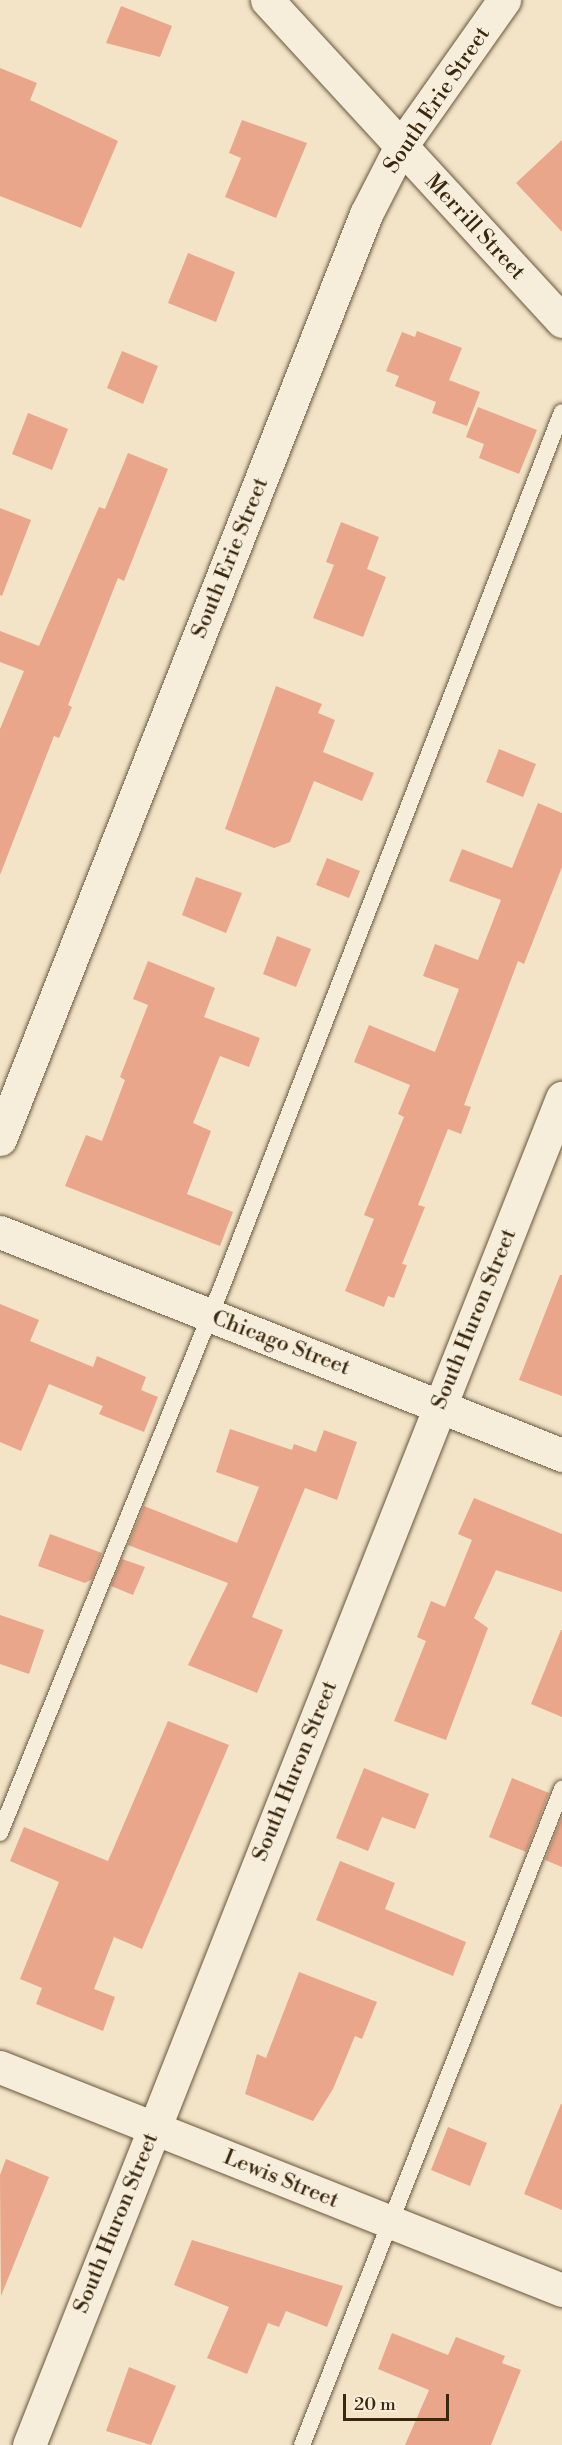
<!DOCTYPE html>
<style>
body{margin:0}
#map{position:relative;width:562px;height:2445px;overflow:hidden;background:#f3e4c7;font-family:"Libre Bodoni",serif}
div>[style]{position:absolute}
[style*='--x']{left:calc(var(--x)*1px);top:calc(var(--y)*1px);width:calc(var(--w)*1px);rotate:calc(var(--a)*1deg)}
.building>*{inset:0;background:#e9a68a}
.roads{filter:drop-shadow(0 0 2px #68573c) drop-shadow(0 0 2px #68573c)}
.lane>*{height:16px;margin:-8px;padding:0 8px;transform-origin:8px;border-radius:8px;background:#f7eddb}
.street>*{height:33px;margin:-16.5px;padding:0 16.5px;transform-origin:16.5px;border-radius:16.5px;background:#f7eddb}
span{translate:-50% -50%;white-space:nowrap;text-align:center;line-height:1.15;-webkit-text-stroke:5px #f7eddb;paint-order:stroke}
.street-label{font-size:22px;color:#3a280e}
.scale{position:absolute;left:343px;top:2394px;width:106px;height:27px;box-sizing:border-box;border:3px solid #3a280e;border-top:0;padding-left:8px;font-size:18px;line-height:21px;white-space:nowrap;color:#3a280e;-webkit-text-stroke:4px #f7eddb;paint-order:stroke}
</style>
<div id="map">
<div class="building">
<div style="clip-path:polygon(121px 6px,172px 26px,160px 57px,106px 43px)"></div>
<div style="clip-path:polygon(0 68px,37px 83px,30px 100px,118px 141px,81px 228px,0 196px)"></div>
<div style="clip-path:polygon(242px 120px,307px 143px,276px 218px,225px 197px,241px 158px,229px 153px)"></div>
<div style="clip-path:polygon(562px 140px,562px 232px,516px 183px)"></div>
<div style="clip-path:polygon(188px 253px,235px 272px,216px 322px,168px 303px)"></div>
<div style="clip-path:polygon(417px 331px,462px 348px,449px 380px,480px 392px,467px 426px,432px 413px,436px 402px,395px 386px,399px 376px,386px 371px,402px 332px,415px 337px)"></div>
<div style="clip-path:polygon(122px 351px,158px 366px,143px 404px,107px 388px)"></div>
<div style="clip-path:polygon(478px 407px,537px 430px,519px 474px,479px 458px,484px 444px,466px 437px)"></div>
<div style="clip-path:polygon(28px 413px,68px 429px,52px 470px,12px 454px)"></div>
<div style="clip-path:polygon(128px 453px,168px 469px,124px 581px,118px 578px,68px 705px,72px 707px,59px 738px,54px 736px,0 875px,0 729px,24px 671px,0 662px,0 631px,39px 646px,99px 507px,105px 509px)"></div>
<div style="clip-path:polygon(0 508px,31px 520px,2px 596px,0 595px)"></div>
<div style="clip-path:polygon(341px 522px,379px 537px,367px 569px,386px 577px,363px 637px,313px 618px,334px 565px,326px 562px)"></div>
<div style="clip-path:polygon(276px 686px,322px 704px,318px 713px,335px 720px,323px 752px,374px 773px,362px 801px,314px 781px,290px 842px,274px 848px,225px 829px)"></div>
<div style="clip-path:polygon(499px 749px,536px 764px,523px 797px,486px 782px)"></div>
<div style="clip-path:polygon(538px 803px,562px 813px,562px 867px,524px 964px,518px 961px,464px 1105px,471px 1107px,461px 1134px,448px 1129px,418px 1205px,425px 1207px,402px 1264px,407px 1265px,394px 1298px,388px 1296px,384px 1307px,345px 1291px,374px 1219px,364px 1215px,404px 1117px,398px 1114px,410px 1085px,354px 1062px,369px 1025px,435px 1052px,459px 989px,423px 976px,435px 944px,478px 960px,501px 900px,449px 881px,462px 849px,512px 868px)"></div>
<div style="clip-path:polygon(327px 858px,360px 871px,349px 898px,316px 885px)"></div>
<div style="clip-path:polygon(196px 877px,242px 893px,226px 933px,182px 915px)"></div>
<div style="clip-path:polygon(277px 936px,311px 949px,296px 987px,263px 974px)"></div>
<div style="clip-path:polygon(148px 961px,215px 988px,204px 1017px,260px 1038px,249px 1067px,220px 1056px,193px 1123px,211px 1131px,187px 1194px,233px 1212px,220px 1246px,65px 1186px,86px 1135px,102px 1141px,125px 1080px,120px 1077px,148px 1005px,133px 999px)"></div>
<div style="clip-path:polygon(560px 1275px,562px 1275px,562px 1396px,519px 1380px)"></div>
<div style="clip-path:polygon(0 1304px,39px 1320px,30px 1341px,93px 1367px,97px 1356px,146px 1377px,141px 1390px,158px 1397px,144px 1432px,99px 1414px,103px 1406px,49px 1384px,21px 1451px,0 1442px)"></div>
<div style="clip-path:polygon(230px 1429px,292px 1450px,294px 1444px,316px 1452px,324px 1430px,357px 1442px,337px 1500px,305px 1488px,252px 1617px,283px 1630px,257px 1693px,188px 1665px,228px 1583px,128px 1545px,144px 1506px,237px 1543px,259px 1487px,216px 1472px)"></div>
<div style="clip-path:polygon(474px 1498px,562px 1534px,562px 1592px,496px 1570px,474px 1618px,488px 1628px,446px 1740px,394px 1721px,426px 1641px,417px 1637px,431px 1601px,445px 1607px,472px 1540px,458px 1534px)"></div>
<div style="clip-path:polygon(50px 1534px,102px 1553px,92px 1579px,85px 1583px,38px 1566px)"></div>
<div style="clip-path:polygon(122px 1559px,145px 1567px,133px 1595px,111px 1586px)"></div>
<div style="clip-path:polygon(0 1615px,44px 1630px,29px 1674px,0 1664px)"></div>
<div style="clip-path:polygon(561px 1630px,562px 1630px,562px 1717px,531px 1704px)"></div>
<div style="clip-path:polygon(168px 1721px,229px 1745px,142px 1949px,114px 1937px,94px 1989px,115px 1997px,103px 2031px,36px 2004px,42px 1988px,20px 1979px,59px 1882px,10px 1861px,24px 1827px,108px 1861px)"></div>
<div style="clip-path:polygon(364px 1768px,429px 1794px,415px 1829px,382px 1817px,368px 1851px,336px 1838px)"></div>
<div style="clip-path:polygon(512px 1778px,549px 1793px,526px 1852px,489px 1837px)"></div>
<div style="clip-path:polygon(562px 1817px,562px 1867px,545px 1860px)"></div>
<div style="clip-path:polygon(340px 1861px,395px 1883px,385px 1909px,466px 1942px,453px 1976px,316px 1920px)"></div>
<div style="clip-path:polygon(299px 1972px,377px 2002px,362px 2039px,355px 2036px,333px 2089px,313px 2121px,245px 2094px,257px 2054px,266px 2058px)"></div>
<div style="clip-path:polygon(561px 2104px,562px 2104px,562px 2210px,524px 2194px)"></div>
<div style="clip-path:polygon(448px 2127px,487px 2143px,470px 2186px,431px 2170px)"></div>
<div style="clip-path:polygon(6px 2159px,49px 2177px,1px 2296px,0 2175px)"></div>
<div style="clip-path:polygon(192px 2240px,343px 2286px,327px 2327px,286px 2311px,279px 2327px,268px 2323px,247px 2374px,207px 2358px,229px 2307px,174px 2285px)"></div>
<div style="clip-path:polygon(392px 2333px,448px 2355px,456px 2337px,505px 2356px,502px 2363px,521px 2370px,491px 2445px,405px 2445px,429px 2390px,378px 2369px)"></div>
<div style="clip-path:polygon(129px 2367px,176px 2386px,151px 2445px,106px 2431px)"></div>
</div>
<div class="roads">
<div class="lane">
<div style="--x:0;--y:1833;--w:596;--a:-67.91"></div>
<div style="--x:224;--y:1281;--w:932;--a:-68.75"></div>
<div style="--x:302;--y:2445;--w:706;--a:-68.38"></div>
</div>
<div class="street">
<div style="--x:267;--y:0;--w:436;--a:47.4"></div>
<div style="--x:0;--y:1139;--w:995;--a:-68.41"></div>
<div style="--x:366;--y:214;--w:76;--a:-62.8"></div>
<div style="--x:401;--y:146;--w:179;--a:-54.8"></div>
<div style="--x:0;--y:1232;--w:605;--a:21.64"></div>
<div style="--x:0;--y:2067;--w:605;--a:21.64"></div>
<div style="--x:29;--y:2445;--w:1449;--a:-68.41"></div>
</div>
</div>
<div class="street-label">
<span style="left:437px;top:100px;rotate:-56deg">South Erie Street</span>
<span style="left:475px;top:227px;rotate:47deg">Merrill Street</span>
<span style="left:230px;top:558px;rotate:-68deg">South Erie Street</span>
<span style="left:474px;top:1319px;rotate:-68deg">South Huron Street</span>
<span style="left:281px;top:1343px;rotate:21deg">Chicago Street</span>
<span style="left:295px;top:1771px;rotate:-68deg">South Huron Street</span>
<span style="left:281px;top:2179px;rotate:22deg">Lewis Street</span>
<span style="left:116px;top:2223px;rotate:-68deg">South Huron Street</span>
</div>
<div class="scale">20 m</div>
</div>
